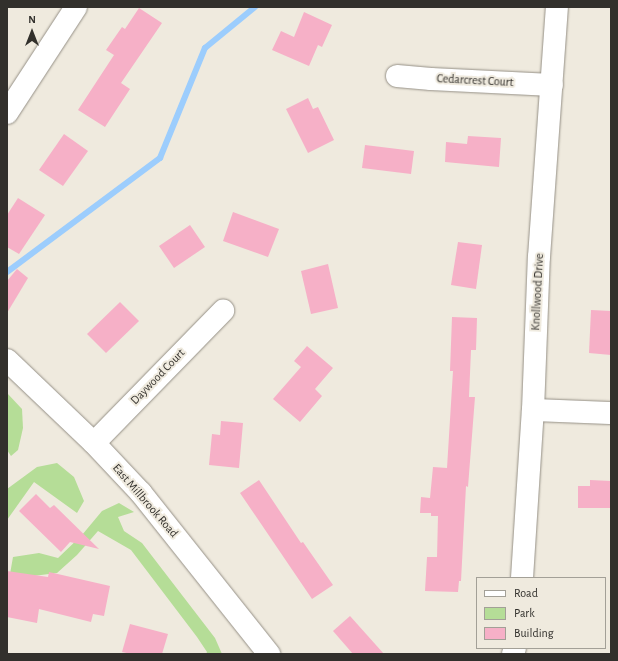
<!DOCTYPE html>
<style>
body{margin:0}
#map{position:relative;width:618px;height:661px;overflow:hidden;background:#efeade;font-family:"Alegreya Sans",sans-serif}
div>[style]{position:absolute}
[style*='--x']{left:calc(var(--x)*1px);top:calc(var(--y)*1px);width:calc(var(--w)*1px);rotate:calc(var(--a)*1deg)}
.green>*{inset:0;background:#b5dd97}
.stream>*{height:6px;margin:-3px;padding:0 3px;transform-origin:3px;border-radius:3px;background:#9ccdfd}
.building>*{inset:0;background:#f6b0c7}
.roads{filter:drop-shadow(0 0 1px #959086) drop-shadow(0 0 1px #959086)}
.minor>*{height:22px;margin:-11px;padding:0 11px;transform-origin:11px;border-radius:11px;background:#fff}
.primary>*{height:22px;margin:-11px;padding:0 11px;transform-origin:11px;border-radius:11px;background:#fff}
span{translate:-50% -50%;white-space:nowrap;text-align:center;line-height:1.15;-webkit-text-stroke:4px #efeade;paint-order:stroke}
.street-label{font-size:12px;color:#32302c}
.frame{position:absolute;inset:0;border:8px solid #32302c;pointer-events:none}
.legend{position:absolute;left:476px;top:577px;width:130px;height:72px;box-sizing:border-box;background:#efeade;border:1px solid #a3a097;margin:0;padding:5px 7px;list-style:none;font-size:12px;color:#32302c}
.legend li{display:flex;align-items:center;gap:8px;height:20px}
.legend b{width:20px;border:1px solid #a3a097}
.north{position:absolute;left:12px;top:12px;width:40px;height:40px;-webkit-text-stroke:3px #efeade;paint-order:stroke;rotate:0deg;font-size:11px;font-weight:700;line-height:16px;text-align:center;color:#32302c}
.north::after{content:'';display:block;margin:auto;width:14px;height:18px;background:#32302c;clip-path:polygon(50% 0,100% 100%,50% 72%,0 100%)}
</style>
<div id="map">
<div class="green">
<div style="clip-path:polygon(7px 393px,22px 409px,23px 428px,18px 450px,11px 456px,7px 450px)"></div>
<div style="clip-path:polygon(57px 463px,74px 477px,84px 501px,77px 513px,34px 482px,7px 520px,7px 489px,37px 467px)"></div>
<div style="clip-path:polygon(119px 503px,134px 512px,118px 517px,124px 531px,142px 543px,215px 638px,222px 654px,206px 654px,207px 652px,197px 637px,131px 550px,98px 531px,77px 555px,57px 573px,25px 577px,10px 574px,13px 557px,39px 553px,58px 558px,82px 535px,102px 511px)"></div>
</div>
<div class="stream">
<div style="--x:7;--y:272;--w:191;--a:-36.7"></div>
<div style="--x:160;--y:158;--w:119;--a:-67.8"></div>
<div style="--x:205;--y:48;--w:65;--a:-39.4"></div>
</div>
<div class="building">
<div style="clip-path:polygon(139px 8px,162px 23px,121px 83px,130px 89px,105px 127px,78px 110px,114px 55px,106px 50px,122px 27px,125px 29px)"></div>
<div style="clip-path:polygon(304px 12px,332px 25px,322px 47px,318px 45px,309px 66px,272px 50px,281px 31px,294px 37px)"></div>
<div style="clip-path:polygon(308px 98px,313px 109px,318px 107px,334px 140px,308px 153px,286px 109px)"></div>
<div style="clip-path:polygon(64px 134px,88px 151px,63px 186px,39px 170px)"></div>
<div style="clip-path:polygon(468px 136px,501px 138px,499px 167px,445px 162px,446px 142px,467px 144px)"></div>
<div style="clip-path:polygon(365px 145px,414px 151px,411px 174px,362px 168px)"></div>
<div style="clip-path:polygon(18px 198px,45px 215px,19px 254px,7px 247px,7px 215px)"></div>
<div style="clip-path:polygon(233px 212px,279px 229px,268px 257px,223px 241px)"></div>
<div style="clip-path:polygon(190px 225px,205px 247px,174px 268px,159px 246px)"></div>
<div style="clip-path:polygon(458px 242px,482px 245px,476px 289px,451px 285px)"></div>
<div style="clip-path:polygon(328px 264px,338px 308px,311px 314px,301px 271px)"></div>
<div style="clip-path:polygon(17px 269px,28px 278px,7px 313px,7px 281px)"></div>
<div style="clip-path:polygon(120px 302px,139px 321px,106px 353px,87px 334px)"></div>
<div style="clip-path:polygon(591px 310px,611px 311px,611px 355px,589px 353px)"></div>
<div style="clip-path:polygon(452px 317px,477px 318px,476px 350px,471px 350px,469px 397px,475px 397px,468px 487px,466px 486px,461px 581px,459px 581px,458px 592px,425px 591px,427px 557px,437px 557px,438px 516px,431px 516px,431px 513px,420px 513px,421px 497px,430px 498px,433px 467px,447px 468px,453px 371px,450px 371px)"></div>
<div style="clip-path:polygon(307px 346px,333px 368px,315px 389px,322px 396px,300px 422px,273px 399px,301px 367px,294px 361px)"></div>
<div style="clip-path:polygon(221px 421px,243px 423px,239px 468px,209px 465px,212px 434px,220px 435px)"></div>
<div style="clip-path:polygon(259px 480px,301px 543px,303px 542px,333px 585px,312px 599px,240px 493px)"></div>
<div style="clip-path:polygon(590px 480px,611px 481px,611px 508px,578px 508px,578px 486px,590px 486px)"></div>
<div style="clip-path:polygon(36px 494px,50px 508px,54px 505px,99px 549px,70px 542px,61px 552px,19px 511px)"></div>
<div style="clip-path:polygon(7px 571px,48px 577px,49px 572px,110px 586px,104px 616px,93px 614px,91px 622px,39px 609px,37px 623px,7px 617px)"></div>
<div style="clip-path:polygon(350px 616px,384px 654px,353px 654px,333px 631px)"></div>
<div style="clip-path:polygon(130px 624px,168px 634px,162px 654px,131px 654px,122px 652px)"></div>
</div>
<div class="roads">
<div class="minor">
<div style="--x:397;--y:76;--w:34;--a:5"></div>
<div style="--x:431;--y:79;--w:121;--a:2.8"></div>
<div style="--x:7;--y:113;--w:126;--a:-56.9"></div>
<div style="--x:533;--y:410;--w:78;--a:2.2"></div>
<div style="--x:94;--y:443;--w:185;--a:-45.7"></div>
<div style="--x:522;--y:578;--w:168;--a:-86.3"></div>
<div style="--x:533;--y:410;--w:153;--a:-87.8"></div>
<div style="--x:539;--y:257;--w:251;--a:-85.9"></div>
<div style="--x:513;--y:654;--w:6;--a:-72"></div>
</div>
<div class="primary">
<div style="--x:7;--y:360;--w:120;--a:43.7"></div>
<div style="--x:94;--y:443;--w:69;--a:46.8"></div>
<div style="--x:141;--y:493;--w:206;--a:51.5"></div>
</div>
</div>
<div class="street-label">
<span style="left:475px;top:81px;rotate:3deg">Cedarcrest Court</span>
<span style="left:538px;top:292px;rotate:-87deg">Knollwood Drive</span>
<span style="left:158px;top:377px;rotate:-46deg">Daywood Court</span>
<span style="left:145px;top:501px;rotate:49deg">East Millbrook Road</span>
</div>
<div class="frame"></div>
<ul class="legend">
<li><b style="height:5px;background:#fff"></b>Road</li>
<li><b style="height:11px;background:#b5dd97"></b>Park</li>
<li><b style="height:11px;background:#f6b0c7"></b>Building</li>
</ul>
<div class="north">N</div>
</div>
